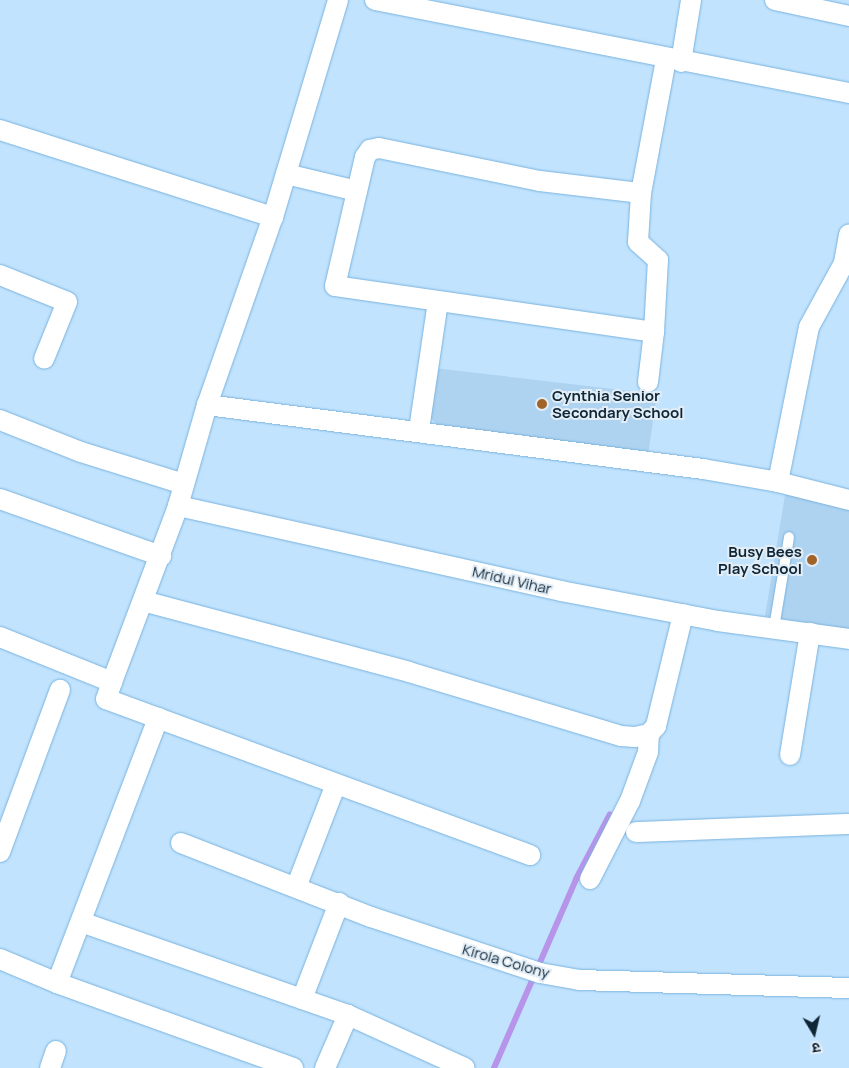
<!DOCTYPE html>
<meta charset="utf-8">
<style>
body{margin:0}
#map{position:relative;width:849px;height:1068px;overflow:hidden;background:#c1e3fe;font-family:Manrope,"Noto Sans Devanagari",sans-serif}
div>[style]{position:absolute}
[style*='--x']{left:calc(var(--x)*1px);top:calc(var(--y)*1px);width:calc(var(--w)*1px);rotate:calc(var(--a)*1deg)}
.built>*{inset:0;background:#aed3f1}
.stream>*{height:6px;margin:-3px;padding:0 3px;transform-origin:3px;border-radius:3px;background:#b694ea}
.roads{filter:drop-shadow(0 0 1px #7ab3dd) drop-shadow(0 0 1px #7ab3dd)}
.service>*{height:10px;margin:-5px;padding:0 5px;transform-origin:5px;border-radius:5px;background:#fff}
.minor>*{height:20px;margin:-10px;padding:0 10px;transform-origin:10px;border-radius:10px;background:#fff}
.dots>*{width:14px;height:14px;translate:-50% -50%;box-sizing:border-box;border:2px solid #e2edf6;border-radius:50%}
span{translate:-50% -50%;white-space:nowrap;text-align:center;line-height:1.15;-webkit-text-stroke:4px #e2edf6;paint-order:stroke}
.poi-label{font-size:15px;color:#0f2637;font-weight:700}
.left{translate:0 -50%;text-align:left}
.right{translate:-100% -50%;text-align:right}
.street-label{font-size:15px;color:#0f2637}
.north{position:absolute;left:789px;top:1008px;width:50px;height:50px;-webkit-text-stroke:4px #e2edf6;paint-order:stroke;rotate:171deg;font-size:14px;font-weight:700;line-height:20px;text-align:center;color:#0f2637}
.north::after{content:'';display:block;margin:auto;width:18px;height:22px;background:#0f2637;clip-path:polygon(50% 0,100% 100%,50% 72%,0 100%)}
</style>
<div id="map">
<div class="built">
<div style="clip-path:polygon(434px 368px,657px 394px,648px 455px,438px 426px,428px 415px)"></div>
<div style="clip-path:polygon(786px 489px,849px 504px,849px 630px,765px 616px)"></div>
</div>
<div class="stream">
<div style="--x:494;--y:1068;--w:206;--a:-66.5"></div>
<div style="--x:576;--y:879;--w:73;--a:-62.4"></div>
</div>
<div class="roads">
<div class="service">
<div style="--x:774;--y:628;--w:92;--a:-80.6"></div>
</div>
<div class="minor">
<div style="--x:375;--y:0;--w:483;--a:11.1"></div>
<div style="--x:775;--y:0;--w:76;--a:12.2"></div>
<div style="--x:681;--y:62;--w:63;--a:-80.8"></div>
<div style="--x:0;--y:130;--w:287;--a:17.7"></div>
<div style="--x:286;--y:174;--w:73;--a:13.5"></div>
<div style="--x:641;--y:193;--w:49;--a:93.5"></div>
<div style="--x:638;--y:242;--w:27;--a:42"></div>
<div style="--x:658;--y:260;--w:72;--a:93.2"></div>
<div style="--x:0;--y:275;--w:72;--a:21.9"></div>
<div style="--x:67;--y:302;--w:61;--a:112"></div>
<div style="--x:648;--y:382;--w:50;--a:-83.2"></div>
<div style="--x:654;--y:332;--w:322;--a:-171.8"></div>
<div style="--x:335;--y:286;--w:132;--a:-76.9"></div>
<div style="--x:365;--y:157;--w:9;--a:-54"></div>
<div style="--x:370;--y:150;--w:9;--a:-13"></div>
<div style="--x:379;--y:148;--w:164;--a:11.6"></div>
<div style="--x:540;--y:181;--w:102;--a:6.8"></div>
<div style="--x:641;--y:193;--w:136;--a:-79.4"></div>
<div style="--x:207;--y:405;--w:500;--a:7.35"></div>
<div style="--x:703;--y:469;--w:76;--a:9.8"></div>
<div style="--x:778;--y:482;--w:73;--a:14.2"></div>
<div style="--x:0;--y:420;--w:87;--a:21.6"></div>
<div style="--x:81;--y:452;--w:108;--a:17.3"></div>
<div style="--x:419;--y:430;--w:130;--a:-81.6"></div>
<div style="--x:778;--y:482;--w:158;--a:-78.7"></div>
<div style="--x:809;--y:327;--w:73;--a:-61.3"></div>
<div style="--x:844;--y:263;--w:29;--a:-80"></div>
<div style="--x:0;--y:499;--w:171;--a:19.5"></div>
<div style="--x:178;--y:506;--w:392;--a:12.5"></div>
<div style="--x:561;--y:591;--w:160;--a:10.8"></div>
<div style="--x:718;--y:621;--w:132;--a:7.8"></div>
<div style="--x:143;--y:601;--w:275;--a:14.9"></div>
<div style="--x:409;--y:672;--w:221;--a:16.8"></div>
<div style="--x:621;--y:736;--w:14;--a:4"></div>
<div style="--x:635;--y:737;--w:14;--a:-12"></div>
<div style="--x:649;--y:734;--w:11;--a:-49"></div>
<div style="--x:656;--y:726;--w:115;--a:-76.4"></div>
<div style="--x:0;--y:637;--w:121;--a:21.9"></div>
<div style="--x:112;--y:682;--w:188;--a:-69.4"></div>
<div style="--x:178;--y:506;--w:105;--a:-74"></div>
<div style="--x:207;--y:405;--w:199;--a:-70.7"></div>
<div style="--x:273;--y:217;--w:227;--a:-73.3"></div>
<div style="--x:112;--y:682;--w:18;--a:109"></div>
<div style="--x:106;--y:699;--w:452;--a:20.2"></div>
<div style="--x:790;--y:755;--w:124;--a:-80.7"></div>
<div style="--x:636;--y:832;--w:213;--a:-2.2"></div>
<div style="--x:181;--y:843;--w:204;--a:21.3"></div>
<div style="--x:371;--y:917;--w:178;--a:18.3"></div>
<div style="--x:540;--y:973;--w:40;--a:10"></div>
<div style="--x:579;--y:980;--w:270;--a:1.7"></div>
<div style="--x:0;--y:852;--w:173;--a:-69.7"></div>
<div style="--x:590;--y:879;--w:88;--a:-62.9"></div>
<div style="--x:630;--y:801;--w:52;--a:-69.8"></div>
<div style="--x:648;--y:752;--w:18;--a:-87"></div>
<div style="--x:297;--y:885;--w:108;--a:-68.9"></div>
<div style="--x:81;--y:922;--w:283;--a:19.2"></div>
<div style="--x:348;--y:1015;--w:128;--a:24.4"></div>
<div style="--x:0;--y:959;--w:62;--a:22.8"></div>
<div style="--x:57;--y:983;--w:251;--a:19.8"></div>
<div style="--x:57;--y:983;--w:284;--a:-69.1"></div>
<div style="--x:302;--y:999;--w:103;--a:-68.9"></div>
<div style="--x:50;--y:1068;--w:18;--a:-71"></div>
<div style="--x:325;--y:1068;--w:58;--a:-66.5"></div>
</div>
</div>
<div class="dots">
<div style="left:542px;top:404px;background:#a16428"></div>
<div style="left:812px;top:560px;background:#a16428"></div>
</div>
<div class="poi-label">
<span class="left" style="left:552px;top:404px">Cynthia Senior<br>Secondary School</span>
<span class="right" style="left:802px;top:560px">Busy Bees<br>Play School</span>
</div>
<div class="street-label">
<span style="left:512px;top:580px;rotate:13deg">Mridul Vihar</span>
<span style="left:506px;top:961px;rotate:16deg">Kirola Colony</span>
</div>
<div class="north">उ</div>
</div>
